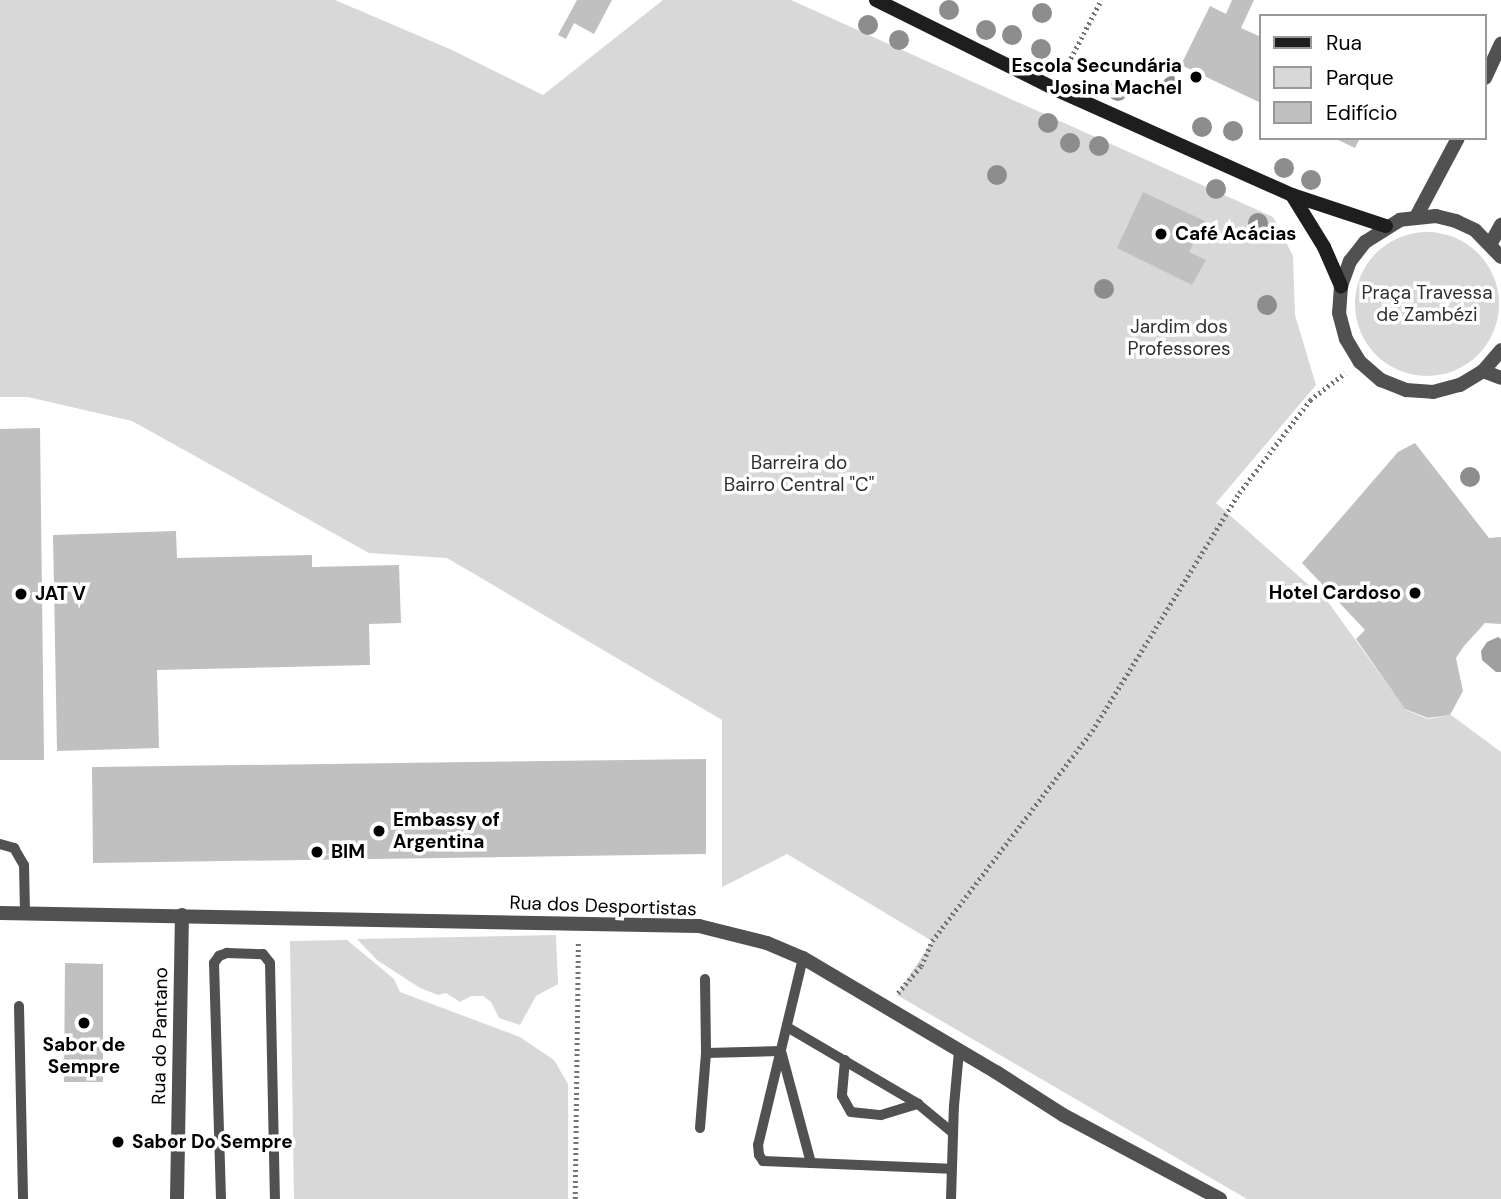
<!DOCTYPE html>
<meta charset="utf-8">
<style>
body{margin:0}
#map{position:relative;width:1501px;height:1199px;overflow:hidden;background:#fff;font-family:"DM Sans",sans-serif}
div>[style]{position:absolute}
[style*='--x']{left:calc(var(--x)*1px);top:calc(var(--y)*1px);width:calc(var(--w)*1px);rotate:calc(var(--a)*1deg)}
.green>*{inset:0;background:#d8d8d8}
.round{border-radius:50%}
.water>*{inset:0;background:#9f9f9f}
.building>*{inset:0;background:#c0c0c0}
.path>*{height:4.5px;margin-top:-2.25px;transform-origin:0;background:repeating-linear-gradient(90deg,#737373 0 2px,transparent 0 5.5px)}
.service>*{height:10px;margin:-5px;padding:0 5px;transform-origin:5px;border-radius:5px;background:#515151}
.minor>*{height:14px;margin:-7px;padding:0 7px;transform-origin:7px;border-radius:7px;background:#515151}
.secondary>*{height:14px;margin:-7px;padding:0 7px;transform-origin:7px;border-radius:7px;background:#1e1e1e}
.trees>*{width:20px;height:20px;margin:-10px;border-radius:50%;background:#8d8d8d}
.dots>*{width:19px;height:19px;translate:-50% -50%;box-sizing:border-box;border:4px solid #fff;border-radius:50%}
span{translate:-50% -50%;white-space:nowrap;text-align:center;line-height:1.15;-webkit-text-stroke:7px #fff;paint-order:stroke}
.poi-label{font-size:19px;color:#000;font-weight:700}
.right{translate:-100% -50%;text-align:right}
.left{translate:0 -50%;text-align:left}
.park-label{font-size:19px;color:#2f2f2f}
.street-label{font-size:19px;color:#000}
.legend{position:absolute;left:1259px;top:14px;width:228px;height:126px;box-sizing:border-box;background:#fff;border:2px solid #999;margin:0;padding:9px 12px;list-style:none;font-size:21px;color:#000}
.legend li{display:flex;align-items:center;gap:14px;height:35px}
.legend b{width:35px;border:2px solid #999}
</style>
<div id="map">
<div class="green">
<div style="clip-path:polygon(0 0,335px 0,452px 50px,543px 95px,663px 0,791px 0,1273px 217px,1293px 256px,1295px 315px,1316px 385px,1216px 503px,1328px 602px,1406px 710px,1428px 719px,1451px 715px,1501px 752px,1501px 1199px,1247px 1199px,897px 995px,932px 941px,787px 854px,722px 887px,722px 720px,447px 558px,369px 553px,132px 421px,28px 397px,0 397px)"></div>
<div class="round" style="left:1355px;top:232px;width:144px;height:144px"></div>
<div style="clip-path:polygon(556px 935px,558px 984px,536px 996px,520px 1025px,499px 1018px,491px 1002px,483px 996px,471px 996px,460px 1002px,446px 993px,438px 995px,420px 988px,377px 960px,357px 939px)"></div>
<div style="clip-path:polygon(347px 940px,394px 979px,400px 992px,520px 1037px,554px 1060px,568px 1084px,568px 1199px,294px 1199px,290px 941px)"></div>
</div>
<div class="water">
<div style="clip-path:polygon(1498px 637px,1501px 639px,1501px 672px,1496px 672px,1482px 660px,1481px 651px,1487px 642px)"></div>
</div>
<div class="building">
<div style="clip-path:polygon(577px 0,612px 0,594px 34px,574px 23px,566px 39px,558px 35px)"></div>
<div style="clip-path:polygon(1232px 0,1254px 0,1241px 28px,1261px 37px,1261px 103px,1181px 65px,1210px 6px,1226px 14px)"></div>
<div style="clip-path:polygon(1334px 138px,1360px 138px,1355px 148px)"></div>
<div style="clip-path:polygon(1143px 192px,1205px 221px,1189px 252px,1206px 260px,1192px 285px,1117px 248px)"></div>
<div style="clip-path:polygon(40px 428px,44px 760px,0 760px,0 429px)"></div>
<div style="clip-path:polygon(1415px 443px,1489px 538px,1501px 537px,1501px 624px,1485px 623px,1464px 646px,1456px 658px,1463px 691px,1450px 715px,1428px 718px,1405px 709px,1356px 639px,1365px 630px,1302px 563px,1398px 452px)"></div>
<div style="clip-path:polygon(176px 531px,177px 558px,312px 555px,312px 567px,399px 565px,401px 623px,369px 624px,370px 665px,157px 670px,159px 748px,57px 751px,53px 535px)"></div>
<div style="clip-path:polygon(706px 759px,706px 854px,93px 863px,92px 767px)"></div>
<div style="clip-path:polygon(65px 963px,103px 964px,103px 1082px,64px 1082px)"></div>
</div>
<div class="path">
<div style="--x:1063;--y:73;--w:82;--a:-62.5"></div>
<div style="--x:898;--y:993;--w:35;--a:-50"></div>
<div style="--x:921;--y:966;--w:27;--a:-66"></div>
<div style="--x:932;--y:941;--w:264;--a:-52.7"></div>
<div style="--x:1092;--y:731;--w:280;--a:-58.3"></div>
<div style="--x:1239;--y:493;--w:117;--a:-52.6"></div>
<div style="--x:1310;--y:400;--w:44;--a:-37.6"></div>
<div style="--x:575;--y:1199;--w:258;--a:-89.3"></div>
</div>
<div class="service">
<div style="--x:0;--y:844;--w:15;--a:16"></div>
<div style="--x:14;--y:848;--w:20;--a:60"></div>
<div style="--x:24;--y:865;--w:48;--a:88.8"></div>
<div style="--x:803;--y:958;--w:192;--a:103.5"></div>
<div style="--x:758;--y:1145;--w:10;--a:84"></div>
<div style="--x:759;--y:1155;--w:7;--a:56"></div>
<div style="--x:763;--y:1161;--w:187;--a:2.4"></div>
<div style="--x:705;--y:979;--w:74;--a:89.2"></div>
<div style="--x:19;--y:1006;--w:193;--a:88.8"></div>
<div style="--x:787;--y:1027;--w:152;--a:30.4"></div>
<div style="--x:918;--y:1104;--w:45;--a:39.6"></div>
<div style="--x:845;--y:1060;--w:36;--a:95"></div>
<div style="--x:842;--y:1096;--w:18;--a:61"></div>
<div style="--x:851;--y:1112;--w:30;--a:6"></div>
<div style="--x:881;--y:1115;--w:39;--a:-17"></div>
<div style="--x:700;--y:1128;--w:75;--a:-85.4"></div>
<div style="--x:706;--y:1053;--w:75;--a:-1.5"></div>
<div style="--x:781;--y:1051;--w:116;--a:75"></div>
<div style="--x:221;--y:1199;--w:236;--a:-91.7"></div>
<div style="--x:214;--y:963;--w:9;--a:-54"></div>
<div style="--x:219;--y:956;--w:9;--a:-21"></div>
<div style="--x:227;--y:953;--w:36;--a:2"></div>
<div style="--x:263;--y:954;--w:11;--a:52"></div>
<div style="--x:270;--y:963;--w:236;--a:88.8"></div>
<div style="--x:951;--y:1199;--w:93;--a:-88.2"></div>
<div style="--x:954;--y:1106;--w:55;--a:-84.8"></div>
</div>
<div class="minor">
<div style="--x:1485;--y:78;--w:38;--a:-65"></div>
<div style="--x:1416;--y:217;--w:89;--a:-62"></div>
<div style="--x:1491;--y:243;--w:21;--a:-61"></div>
<div style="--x:1501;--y:257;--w:37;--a:-134"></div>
<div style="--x:1475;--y:230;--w:21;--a:-155"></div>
<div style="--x:1456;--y:221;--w:21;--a:-166"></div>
<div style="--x:1436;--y:216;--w:36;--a:174"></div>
<div style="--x:1400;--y:220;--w:41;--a:147.8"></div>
<div style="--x:1365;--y:242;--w:24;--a:128"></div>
<div style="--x:1350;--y:261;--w:27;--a:110"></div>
<div style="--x:1341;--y:286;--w:27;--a:94"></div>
<div style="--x:1339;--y:313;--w:27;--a:75"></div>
<div style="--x:1346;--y:339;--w:27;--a:59"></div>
<div style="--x:1360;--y:362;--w:28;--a:41"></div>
<div style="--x:1381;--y:380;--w:27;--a:22"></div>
<div style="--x:1406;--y:390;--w:27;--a:4"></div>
<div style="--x:1433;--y:392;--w:28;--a:-15"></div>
<div style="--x:1460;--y:385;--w:27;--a:-31"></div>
<div style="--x:1483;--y:371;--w:28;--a:-49"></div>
<div style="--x:1483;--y:371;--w:19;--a:21"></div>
<div style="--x:0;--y:913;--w:699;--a:1.07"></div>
<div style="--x:699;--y:926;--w:70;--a:14"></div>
<div style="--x:767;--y:943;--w:39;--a:23"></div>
<div style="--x:803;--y:958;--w:224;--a:30.6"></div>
<div style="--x:996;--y:1072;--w:80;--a:32.7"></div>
<div style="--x:1063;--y:1115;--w:178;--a:28.1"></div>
<div style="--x:177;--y:1199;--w:284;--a:-89"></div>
</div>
<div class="secondary">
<div style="--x:876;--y:0;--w:200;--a:26.4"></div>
<div style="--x:1055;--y:89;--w:260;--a:24.1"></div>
<div style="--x:1292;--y:195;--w:99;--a:18.3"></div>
<div style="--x:1292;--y:195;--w:61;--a:58.4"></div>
<div style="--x:1324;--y:247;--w:43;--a:66.4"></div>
</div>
<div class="trees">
<div style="left:949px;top:10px"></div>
<div style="left:1042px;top:13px"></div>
<div style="left:868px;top:25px"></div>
<div style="left:986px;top:30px"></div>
<div style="left:1012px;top:35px"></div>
<div style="left:899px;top:40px"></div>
<div style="left:1041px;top:49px"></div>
<div style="left:1172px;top:86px"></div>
<div style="left:1118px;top:91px"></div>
<div style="left:1048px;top:123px"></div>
<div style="left:1202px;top:127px"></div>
<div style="left:1233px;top:131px"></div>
<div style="left:1070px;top:143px"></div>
<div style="left:1099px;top:146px"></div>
<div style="left:1284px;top:168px"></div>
<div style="left:997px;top:175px"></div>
<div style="left:1311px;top:180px"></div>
<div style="left:1216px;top:189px"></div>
<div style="left:1258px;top:223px"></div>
<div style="left:1104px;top:289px"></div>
<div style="left:1267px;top:305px"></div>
<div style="left:1470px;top:477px"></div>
</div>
<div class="dots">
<div style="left:1196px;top:77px;background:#000"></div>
<div style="left:1161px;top:234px;background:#000"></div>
<div style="left:1415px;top:593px;background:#000"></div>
<div style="left:21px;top:594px;background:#000"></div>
<div style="left:379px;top:831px;background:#000"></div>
<div style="left:317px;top:852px;background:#000"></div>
<div style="left:84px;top:1023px;background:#000"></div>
<div style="left:118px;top:1142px;background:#000"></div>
</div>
<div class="poi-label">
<span class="right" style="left:1182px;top:77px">Escola Secundária<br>Josina Machel</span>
<span class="left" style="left:1175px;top:234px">Café Acácias</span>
<span class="right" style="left:1401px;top:593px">Hotel Cardoso</span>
<span class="left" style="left:35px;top:594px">JAT V</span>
<span class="left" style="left:393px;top:831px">Embassy of<br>Argentina</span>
<span class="left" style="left:331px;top:852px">BIM</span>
<span style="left:84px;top:1056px">Sabor de<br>Sempre</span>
<span class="left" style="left:132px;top:1142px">Sabor Do Sempre</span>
</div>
<div class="park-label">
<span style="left:1427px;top:304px">Praça Travessa<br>de Zambézi</span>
<span style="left:1179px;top:338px">Jardim dos<br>Professores</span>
<span style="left:799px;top:474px">Barreira do<br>Bairro Central "C"</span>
</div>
<div class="street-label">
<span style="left:603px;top:906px;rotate:2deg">Rua dos Desportistas</span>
<span style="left:160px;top:1036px;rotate:-89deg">Rua do Pantano</span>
</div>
<ul class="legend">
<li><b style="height:9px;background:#1e1e1e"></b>Rua</li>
<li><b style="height:19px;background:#d8d8d8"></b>Parque</li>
<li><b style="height:19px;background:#c0c0c0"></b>Edifício</li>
</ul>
</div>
